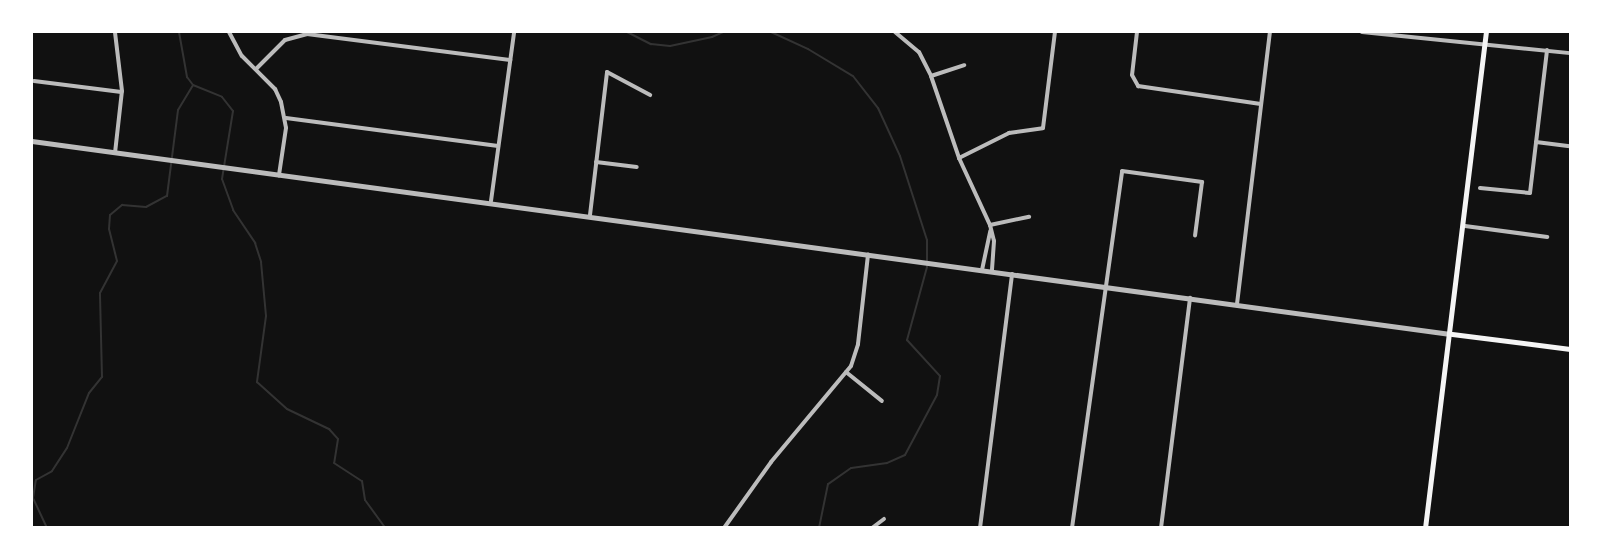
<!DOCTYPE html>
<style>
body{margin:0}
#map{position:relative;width:1602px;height:559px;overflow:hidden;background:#111;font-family:Arial,sans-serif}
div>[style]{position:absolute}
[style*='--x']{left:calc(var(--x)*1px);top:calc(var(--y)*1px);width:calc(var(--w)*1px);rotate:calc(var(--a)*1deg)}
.stream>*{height:2px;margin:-1px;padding:0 1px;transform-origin:1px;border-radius:1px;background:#333}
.minor>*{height:4px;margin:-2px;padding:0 2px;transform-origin:2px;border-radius:2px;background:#bcbcbc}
.tertiary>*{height:4.5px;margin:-2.25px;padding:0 2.25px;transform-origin:2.25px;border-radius:2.25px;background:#bcbcbc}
.secondary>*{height:5px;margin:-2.5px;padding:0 2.5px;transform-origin:2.5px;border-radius:2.5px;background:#f5f5f5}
span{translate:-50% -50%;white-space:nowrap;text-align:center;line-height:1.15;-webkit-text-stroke:6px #fff;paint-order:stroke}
.frame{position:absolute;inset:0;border:33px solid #fff;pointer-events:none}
</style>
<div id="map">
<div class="stream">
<div style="--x:179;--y:32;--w:46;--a:79.9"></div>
<div style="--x:187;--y:77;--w:10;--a:53"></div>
<div style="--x:193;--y:85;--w:31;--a:22"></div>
<div style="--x:222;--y:97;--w:18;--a:52"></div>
<div style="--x:233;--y:111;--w:69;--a:99.2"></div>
<div style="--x:222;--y:179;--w:33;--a:70"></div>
<div style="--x:233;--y:210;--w:40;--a:56"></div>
<div style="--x:255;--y:243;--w:20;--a:72"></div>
<div style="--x:261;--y:262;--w:54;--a:84.7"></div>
<div style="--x:266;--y:316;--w:67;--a:97.8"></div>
<div style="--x:257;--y:382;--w:40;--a:42"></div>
<div style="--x:287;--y:409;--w:47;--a:25.5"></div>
<div style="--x:329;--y:429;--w:13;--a:48"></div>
<div style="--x:338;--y:439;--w:24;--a:99"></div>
<div style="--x:334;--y:463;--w:33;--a:33"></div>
<div style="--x:362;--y:481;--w:19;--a:81"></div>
<div style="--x:365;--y:500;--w:34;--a:54"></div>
<div style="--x:627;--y:32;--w:27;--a:27"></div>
<div style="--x:651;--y:44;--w:19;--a:6"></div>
<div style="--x:670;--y:46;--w:43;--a:-12.1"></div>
<div style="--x:712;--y:37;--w:12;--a:-24"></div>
<div style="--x:771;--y:32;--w:41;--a:24.7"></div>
<div style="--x:808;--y:49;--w:52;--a:31"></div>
<div style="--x:853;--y:76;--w:41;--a:52"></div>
<div style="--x:878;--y:108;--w:53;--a:65.4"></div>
<div style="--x:900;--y:156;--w:88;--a:72.2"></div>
<div style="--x:927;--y:240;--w:27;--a:90"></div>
<div style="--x:927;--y:267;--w:76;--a:105.3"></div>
<div style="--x:907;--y:340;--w:49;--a:47.5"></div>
<div style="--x:940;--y:376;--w:19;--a:99"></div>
<div style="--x:937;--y:395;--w:68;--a:118.1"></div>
<div style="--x:905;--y:455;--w:20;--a:156"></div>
<div style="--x:887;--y:463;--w:36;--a:172"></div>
<div style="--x:851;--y:468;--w:28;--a:145"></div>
<div style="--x:828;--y:484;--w:45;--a:101.6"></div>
<div style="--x:47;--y:528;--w:33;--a:-115"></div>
<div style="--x:33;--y:498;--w:18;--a:-81"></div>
<div style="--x:36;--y:480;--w:18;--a:-29"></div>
<div style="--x:52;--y:471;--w:27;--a:-57"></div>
<div style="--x:67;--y:448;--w:59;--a:-68.2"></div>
<div style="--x:89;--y:393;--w:21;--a:-51"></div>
<div style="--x:102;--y:377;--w:84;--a:-91.4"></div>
<div style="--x:100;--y:293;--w:36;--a:-62"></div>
<div style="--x:117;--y:261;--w:33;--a:-104"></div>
<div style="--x:109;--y:229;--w:14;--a:-86"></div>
<div style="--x:110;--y:215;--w:16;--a:-40"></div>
<div style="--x:122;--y:205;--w:24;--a:5"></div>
<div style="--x:146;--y:207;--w:24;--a:-28"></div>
<div style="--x:167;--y:196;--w:87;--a:-82.7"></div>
<div style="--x:178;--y:110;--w:29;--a:-59"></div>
</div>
<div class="minor">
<div style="--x:229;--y:32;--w:27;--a:62"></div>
<div style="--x:242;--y:56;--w:47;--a:45"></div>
<div style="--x:275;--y:89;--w:14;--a:65"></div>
<div style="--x:281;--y:102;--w:26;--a:79"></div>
<div style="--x:286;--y:128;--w:48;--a:98.5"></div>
<div style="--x:895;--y:32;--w:31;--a:40"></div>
<div style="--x:919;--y:52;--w:27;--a:63"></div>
<div style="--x:931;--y:76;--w:87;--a:71.1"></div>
<div style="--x:959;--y:158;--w:74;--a:65.2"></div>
<div style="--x:990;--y:225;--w:16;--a:76"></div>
<div style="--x:994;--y:241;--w:30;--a:94"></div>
<div style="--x:1137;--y:32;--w:43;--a:96.6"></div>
<div style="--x:1132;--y:75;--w:13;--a:61"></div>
<div style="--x:1138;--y:86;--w:124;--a:8.3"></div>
<div style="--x:1362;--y:32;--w:209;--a:5.8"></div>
<div style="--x:256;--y:69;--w:41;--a:-45"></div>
<div style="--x:285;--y:40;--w:23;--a:-15"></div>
<div style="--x:307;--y:34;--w:205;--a:7.3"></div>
<div style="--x:931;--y:76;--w:35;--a:-18"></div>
<div style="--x:34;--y:81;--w:88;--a:7.2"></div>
<div style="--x:286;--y:118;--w:214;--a:7.5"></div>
<div style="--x:1536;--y:142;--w:34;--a:7"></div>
<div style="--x:115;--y:153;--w:62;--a:-83.6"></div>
<div style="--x:122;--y:91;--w:59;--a:-96.8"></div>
<div style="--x:959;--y:158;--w:56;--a:-26.6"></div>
<div style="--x:1009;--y:133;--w:34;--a:-8"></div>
<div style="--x:1043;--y:128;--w:97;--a:-82.9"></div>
<div style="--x:596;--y:162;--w:41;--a:7"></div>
<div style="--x:1480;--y:188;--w:50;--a:5.7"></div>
<div style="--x:1530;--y:193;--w:144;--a:-83.2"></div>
<div style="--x:491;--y:201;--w:171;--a:-82.2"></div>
<div style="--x:590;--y:215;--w:144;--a:-83.2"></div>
<div style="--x:607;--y:72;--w:49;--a:28.1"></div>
<div style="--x:990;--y:225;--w:40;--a:-12"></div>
<div style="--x:1465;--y:226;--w:83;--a:7.6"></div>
<div style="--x:982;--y:270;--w:40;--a:-78"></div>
<div style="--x:1237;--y:304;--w:274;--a:-83.1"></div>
<div style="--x:846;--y:372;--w:46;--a:38.9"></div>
<div style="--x:724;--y:528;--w:81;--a:-54.5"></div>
<div style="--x:771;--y:462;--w:125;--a:-50.2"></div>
<div style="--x:851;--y:366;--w:23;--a:-72"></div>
<div style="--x:858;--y:344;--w:90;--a:-83.6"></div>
<div style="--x:872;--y:528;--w:15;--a:-37"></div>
<div style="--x:980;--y:528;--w:256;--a:-82.8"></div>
<div style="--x:1072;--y:528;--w:360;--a:-82"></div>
<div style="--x:1122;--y:171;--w:81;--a:7.8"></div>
<div style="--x:1202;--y:182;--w:54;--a:97.4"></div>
<div style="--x:1161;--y:528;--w:232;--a:-82.8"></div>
</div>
<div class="tertiary">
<div style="--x:32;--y:141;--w:1431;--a:7.75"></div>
</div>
<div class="secondary">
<div style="--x:1452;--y:334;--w:119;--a:7.2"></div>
<div style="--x:1425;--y:528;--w:500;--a:-83"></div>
</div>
<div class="frame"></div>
</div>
